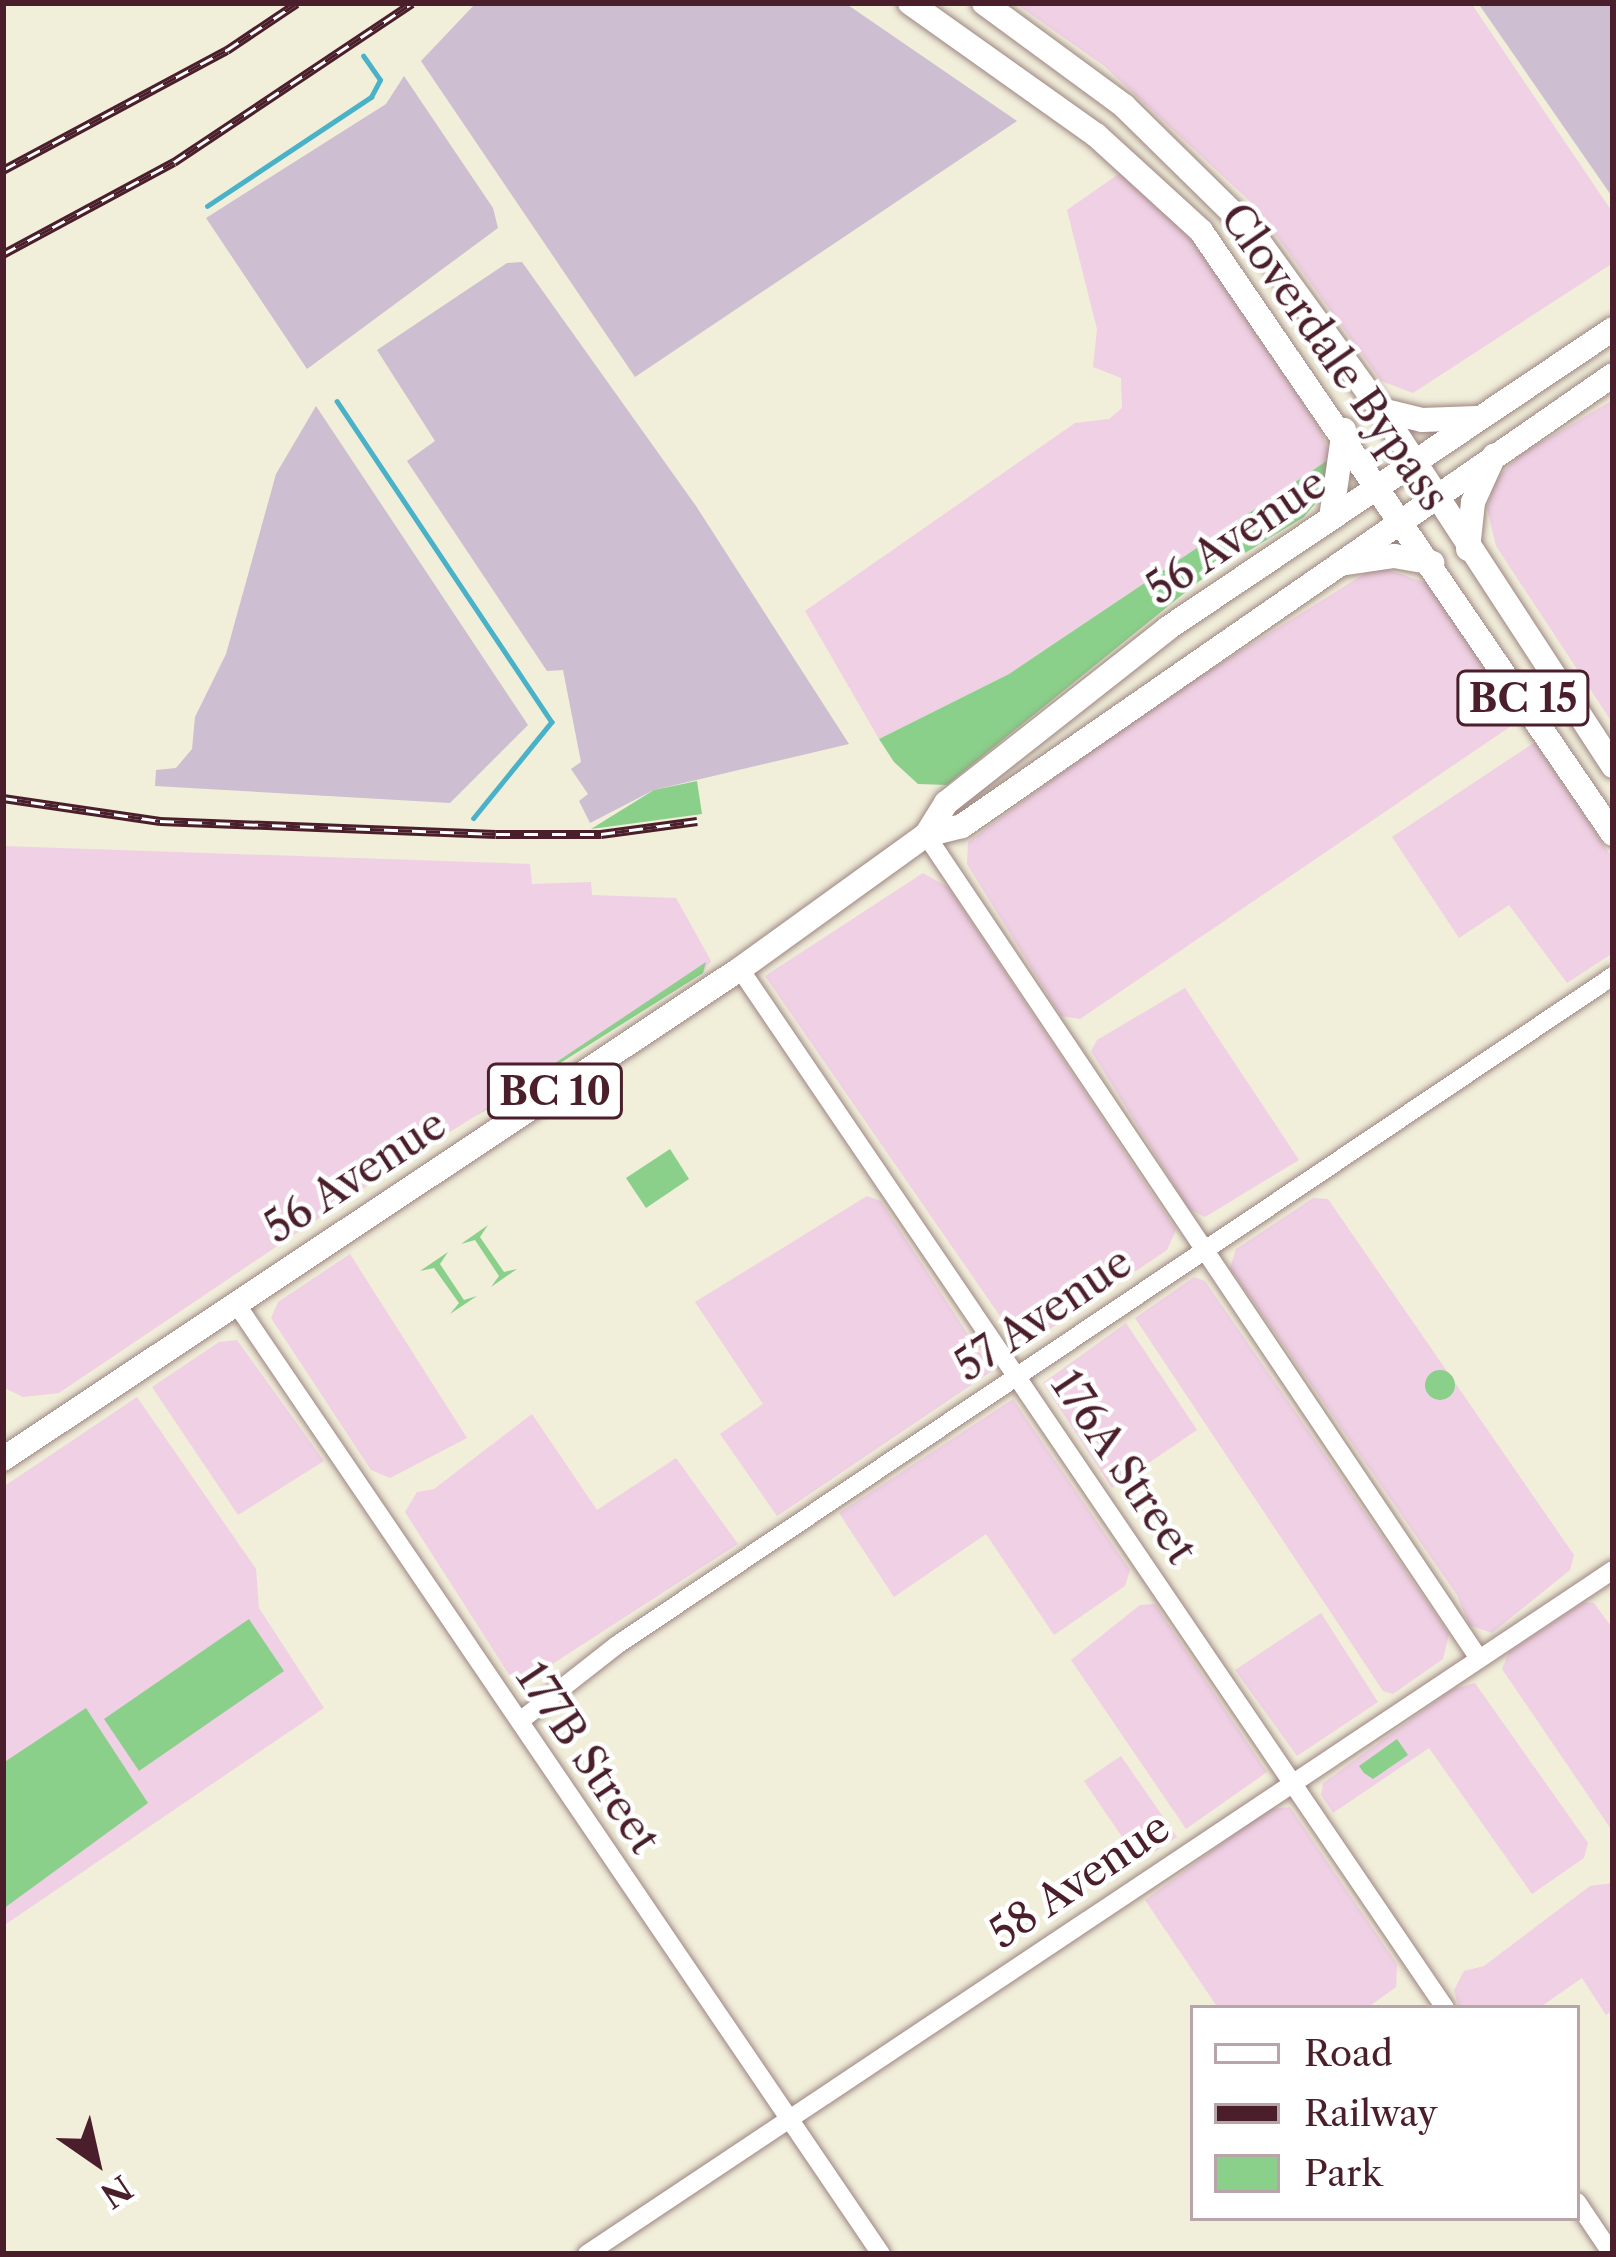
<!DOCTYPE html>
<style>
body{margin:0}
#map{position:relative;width:1616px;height:2257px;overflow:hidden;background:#f1eeda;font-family:"Libre Caslon Text",serif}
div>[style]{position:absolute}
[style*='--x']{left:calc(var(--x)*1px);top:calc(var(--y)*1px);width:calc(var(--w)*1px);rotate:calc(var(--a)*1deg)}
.built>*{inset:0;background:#f0d0e4}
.industrial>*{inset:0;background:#cebed1}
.green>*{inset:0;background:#8ad08a}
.round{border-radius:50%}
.stream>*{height:4.5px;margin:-2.25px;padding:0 2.25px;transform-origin:2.25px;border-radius:2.25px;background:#49b1c8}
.roads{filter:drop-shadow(0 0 3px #9e8682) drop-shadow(0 0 3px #9e8682)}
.tertiary>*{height:18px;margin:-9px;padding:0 9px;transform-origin:9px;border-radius:9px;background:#fff}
.trunk>*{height:24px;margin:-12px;padding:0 12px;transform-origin:12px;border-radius:12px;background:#fff}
.rail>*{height:9px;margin-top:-4.5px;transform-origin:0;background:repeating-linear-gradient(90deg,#fff 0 14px,#4a1f2b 0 28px);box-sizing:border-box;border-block:3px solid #4a1f2b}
span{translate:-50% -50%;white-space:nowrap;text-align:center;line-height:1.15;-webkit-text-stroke:9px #fff;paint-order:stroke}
.shield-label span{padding:3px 9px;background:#fff;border:3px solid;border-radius:9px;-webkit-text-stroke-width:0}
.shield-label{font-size:39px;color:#4a1f2b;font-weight:700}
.street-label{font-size:42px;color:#4a1f2b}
.frame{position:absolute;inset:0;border:6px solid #4a1f2b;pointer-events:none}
.legend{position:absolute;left:1190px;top:2005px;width:390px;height:216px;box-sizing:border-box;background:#fff;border:3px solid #b7a5aa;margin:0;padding:15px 21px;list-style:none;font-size:36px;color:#4a1f2b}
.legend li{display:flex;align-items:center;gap:24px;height:60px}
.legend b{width:60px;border:3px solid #b7a5aa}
.north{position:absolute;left:36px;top:2101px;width:120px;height:120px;-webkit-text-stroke:9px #fff;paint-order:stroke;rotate:146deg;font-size:33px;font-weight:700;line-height:48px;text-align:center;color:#4a1f2b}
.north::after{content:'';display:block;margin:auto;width:42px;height:54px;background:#4a1f2b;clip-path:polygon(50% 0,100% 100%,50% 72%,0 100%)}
</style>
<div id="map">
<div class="built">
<div style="clip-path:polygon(1015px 3px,1471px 3px,1613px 213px,1613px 263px,1413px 393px,1381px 381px,1255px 206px,1104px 66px)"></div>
<div style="clip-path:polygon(1123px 171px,1195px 243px,1320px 428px,1331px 458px,1009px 674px,879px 739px,805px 611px,1075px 423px,1109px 419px,1122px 408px,1121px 378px,1093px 367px,1097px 329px,1067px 210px)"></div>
<div style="clip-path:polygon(1613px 400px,1613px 724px,1496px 546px,1487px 508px,1495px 480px,1521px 454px)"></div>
<div style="clip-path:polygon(1377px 566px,1430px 584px,1520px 720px,1080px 1019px,1061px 1016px,967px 864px,968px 842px,1149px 708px)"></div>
<div style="clip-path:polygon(1535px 742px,1613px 859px,1613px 953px,1567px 983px,1509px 905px,1459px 938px,1392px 837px)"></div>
<div style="clip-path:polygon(3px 846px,530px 864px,532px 884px,591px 882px,592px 895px,676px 898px,711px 961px,703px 973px,402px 1162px,59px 1393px,23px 1397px,3px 1387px)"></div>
<div style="clip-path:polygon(923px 873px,948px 887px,1176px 1230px,1167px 1250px,1022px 1348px,765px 976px)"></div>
<div style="clip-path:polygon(1185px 988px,1299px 1160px,1205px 1217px,1189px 1209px,1091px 1051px,1097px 1040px)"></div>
<div style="clip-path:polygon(867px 1196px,881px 1201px,992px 1371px,777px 1516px,720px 1434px,763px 1404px,695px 1302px)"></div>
<div style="clip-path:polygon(1313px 1198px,1328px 1199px,1574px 1555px,1570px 1570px,1492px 1633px,1469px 1625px,1457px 1595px,1230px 1268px,1236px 1249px)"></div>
<div style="clip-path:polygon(350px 1254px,467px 1438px,390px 1478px,371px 1470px,271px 1318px,278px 1302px)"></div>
<div style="clip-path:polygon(1194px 1277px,1205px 1281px,1449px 1634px,1443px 1659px,1393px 1694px,1383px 1691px,1135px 1318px)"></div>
<div style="clip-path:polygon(1126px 1323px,1197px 1430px,1112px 1488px,1043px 1383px)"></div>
<div style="clip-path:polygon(237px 1340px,324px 1461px,238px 1515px,152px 1387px,219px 1342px)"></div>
<div style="clip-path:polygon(137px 1397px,256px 1569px,259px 1608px,324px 1708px,3px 1926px,3px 1487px)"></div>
<div style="clip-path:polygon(1013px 1399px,1130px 1570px,1125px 1586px,1054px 1635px,986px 1534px,894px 1597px,839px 1513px)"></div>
<div style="clip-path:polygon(532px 1414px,597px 1510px,676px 1458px,738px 1544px,523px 1683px,510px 1676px,405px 1512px,417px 1492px,434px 1489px)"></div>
<div style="clip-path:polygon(1584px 1602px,1594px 1603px,1613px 1629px,1613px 1832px,1502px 1669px,1509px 1652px)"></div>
<div style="clip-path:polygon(1155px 1604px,1267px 1772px,1186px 1829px,1071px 1660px,1140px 1605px)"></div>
<div style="clip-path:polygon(1321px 1613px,1378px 1702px,1297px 1756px,1235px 1670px)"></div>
<div style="clip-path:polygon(1475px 1683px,1588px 1843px,1584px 1858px,1532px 1894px,1429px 1748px,1333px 1813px,1321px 1795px,1323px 1783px,1453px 1689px)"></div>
<div style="clip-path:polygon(1121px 1756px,1177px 1837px,1139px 1862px,1084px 1781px)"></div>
<div style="clip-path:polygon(1290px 1807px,1397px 1964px,1396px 1987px,1367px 2008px,1218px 2008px,1145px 1900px,1269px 1809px)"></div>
<div style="clip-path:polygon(1613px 1883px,1613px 2010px,1606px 2015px,1582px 1978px,1539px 2008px,1459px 2008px,1454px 1990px,1464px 1971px,1484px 1966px,1590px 1886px)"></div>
</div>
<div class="industrial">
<div style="clip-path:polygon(476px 3px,845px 3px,1017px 121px,635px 377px,421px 61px)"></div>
<div style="clip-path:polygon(1478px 3px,1613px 3px,1613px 198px)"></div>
<div style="clip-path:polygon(404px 76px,493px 208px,498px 228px,307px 369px,206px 218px,386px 104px)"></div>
<div style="clip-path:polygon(522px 262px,696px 506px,849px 744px,654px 790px,590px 823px,579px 801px,588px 794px,571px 769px,581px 762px,563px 670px,547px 671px,407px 461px,435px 441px,377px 350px,507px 263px)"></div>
<div style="clip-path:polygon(316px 406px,528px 725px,450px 803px,155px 786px,156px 770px,176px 768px,192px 749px,195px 717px,226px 654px,276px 474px)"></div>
</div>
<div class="green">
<div style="clip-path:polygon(1331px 458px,1326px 491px,1304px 517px,1198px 582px,947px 785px,918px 784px,894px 762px,879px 739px,1009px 674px)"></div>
<div style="clip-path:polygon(697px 781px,702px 814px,591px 829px,654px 790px)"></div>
<div style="clip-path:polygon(706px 962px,703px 973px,473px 1118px)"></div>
<div style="clip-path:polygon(670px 1149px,689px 1179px,646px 1208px,626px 1178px)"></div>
<div style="clip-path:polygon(488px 1225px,480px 1237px,504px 1272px,517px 1269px,491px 1287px,499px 1276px,475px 1240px,461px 1244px)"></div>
<div style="clip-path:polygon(448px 1252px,440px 1264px,464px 1300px,477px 1296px,450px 1314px,459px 1303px,434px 1268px,420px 1271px)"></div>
<div class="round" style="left:1425px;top:1370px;width:30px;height:30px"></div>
<div style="clip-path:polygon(249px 1619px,284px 1671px,139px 1771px,104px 1719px)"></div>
<div style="clip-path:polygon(86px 1708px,148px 1803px,3px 1909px,3px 1763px)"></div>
<div style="clip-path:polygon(1397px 1739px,1408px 1755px,1373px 1779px,1364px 1773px,1359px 1766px)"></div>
</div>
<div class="stream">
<div style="--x:207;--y:206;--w:197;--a:-33.6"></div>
<div style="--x:371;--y:97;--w:19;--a:-62"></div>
<div style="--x:380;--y:80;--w:29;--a:-125"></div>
<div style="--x:337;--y:401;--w:386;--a:56.2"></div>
<div style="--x:552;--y:722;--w:124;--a:129.1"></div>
</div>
<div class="roads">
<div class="tertiary">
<div style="--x:926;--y:835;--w:990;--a:56.12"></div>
<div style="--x:740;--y:969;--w:1256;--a:55.84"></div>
<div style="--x:235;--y:1302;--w:1150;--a:55.84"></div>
<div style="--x:520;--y:1721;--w:123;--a:-38.1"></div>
<div style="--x:617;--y:1645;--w:1200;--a:-33.89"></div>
<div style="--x:1577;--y:2202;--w:63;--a:56.1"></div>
<div style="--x:587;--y:2254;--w:1233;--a:-33.69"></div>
</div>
<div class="trunk">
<div style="--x:910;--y:3;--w:228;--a:35.4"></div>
<div style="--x:1096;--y:135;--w:142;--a:42.4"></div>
<div style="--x:1201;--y:231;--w:730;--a:55.66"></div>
<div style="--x:984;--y:3;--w:174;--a:36.3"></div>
<div style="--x:1124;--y:106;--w:180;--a:44.5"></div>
<div style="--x:1252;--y:232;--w:220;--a:54.1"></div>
<div style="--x:1381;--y:410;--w:425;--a:56.9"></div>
<div style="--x:1381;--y:410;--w:42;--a:13.7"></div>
<div style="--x:1422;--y:420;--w:55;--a:-2.1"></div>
<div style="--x:1331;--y:518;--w:89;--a:-81.6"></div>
<div style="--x:1468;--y:549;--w:47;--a:-83.9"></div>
<div style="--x:1473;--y:502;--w:51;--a:-65.5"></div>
<div style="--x:1340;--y:564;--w:55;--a:-8.4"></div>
<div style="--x:1394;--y:556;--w:39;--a:10"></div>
<div style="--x:926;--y:835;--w:38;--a:-58"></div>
<div style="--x:946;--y:803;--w:283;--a:-38.2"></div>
<div style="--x:1168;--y:628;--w:536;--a:-33.9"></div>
<div style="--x:3;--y:1459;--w:885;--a:-33.62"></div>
<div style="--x:740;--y:969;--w:229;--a:-35.8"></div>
<div style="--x:926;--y:835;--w:37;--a:-14"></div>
<div style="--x:962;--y:826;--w:792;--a:-34.71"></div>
</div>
</div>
<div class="rail">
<div style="--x:3;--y:170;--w:254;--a:-28.2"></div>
<div style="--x:227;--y:50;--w:84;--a:-33.9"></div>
<div style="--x:3;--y:254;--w:194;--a:-28.3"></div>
<div style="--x:174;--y:162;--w:286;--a:-33.7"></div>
<div style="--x:3;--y:798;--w:159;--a:8.3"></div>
<div style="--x:160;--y:821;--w:336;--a:2.2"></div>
<div style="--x:496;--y:834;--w:105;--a:0"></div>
<div style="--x:601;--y:834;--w:97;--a:-7.7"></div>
</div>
<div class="shield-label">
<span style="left:1523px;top:698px">BC 15</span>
<span style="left:555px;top:1091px">BC 10</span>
</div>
<div class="street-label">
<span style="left:1335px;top:357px;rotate:55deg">Cloverdale Bypass</span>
<span style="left:1236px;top:536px;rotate:-34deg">56 Avenue</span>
<span style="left:355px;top:1176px;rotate:-33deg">56 Avenue</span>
<span style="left:1043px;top:1314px;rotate:-34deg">57 Avenue</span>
<span style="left:1124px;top:1467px;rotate:56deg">176A Street</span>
<span style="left:588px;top:1758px;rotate:56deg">177B Street</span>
<span style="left:1079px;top:1880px;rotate:-34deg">58 Avenue</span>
</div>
<div class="frame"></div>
<ul class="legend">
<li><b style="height:15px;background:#fff"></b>Road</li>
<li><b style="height:15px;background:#4a1f2b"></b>Railway</li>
<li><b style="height:33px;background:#8ad08a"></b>Park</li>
</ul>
<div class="north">N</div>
</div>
